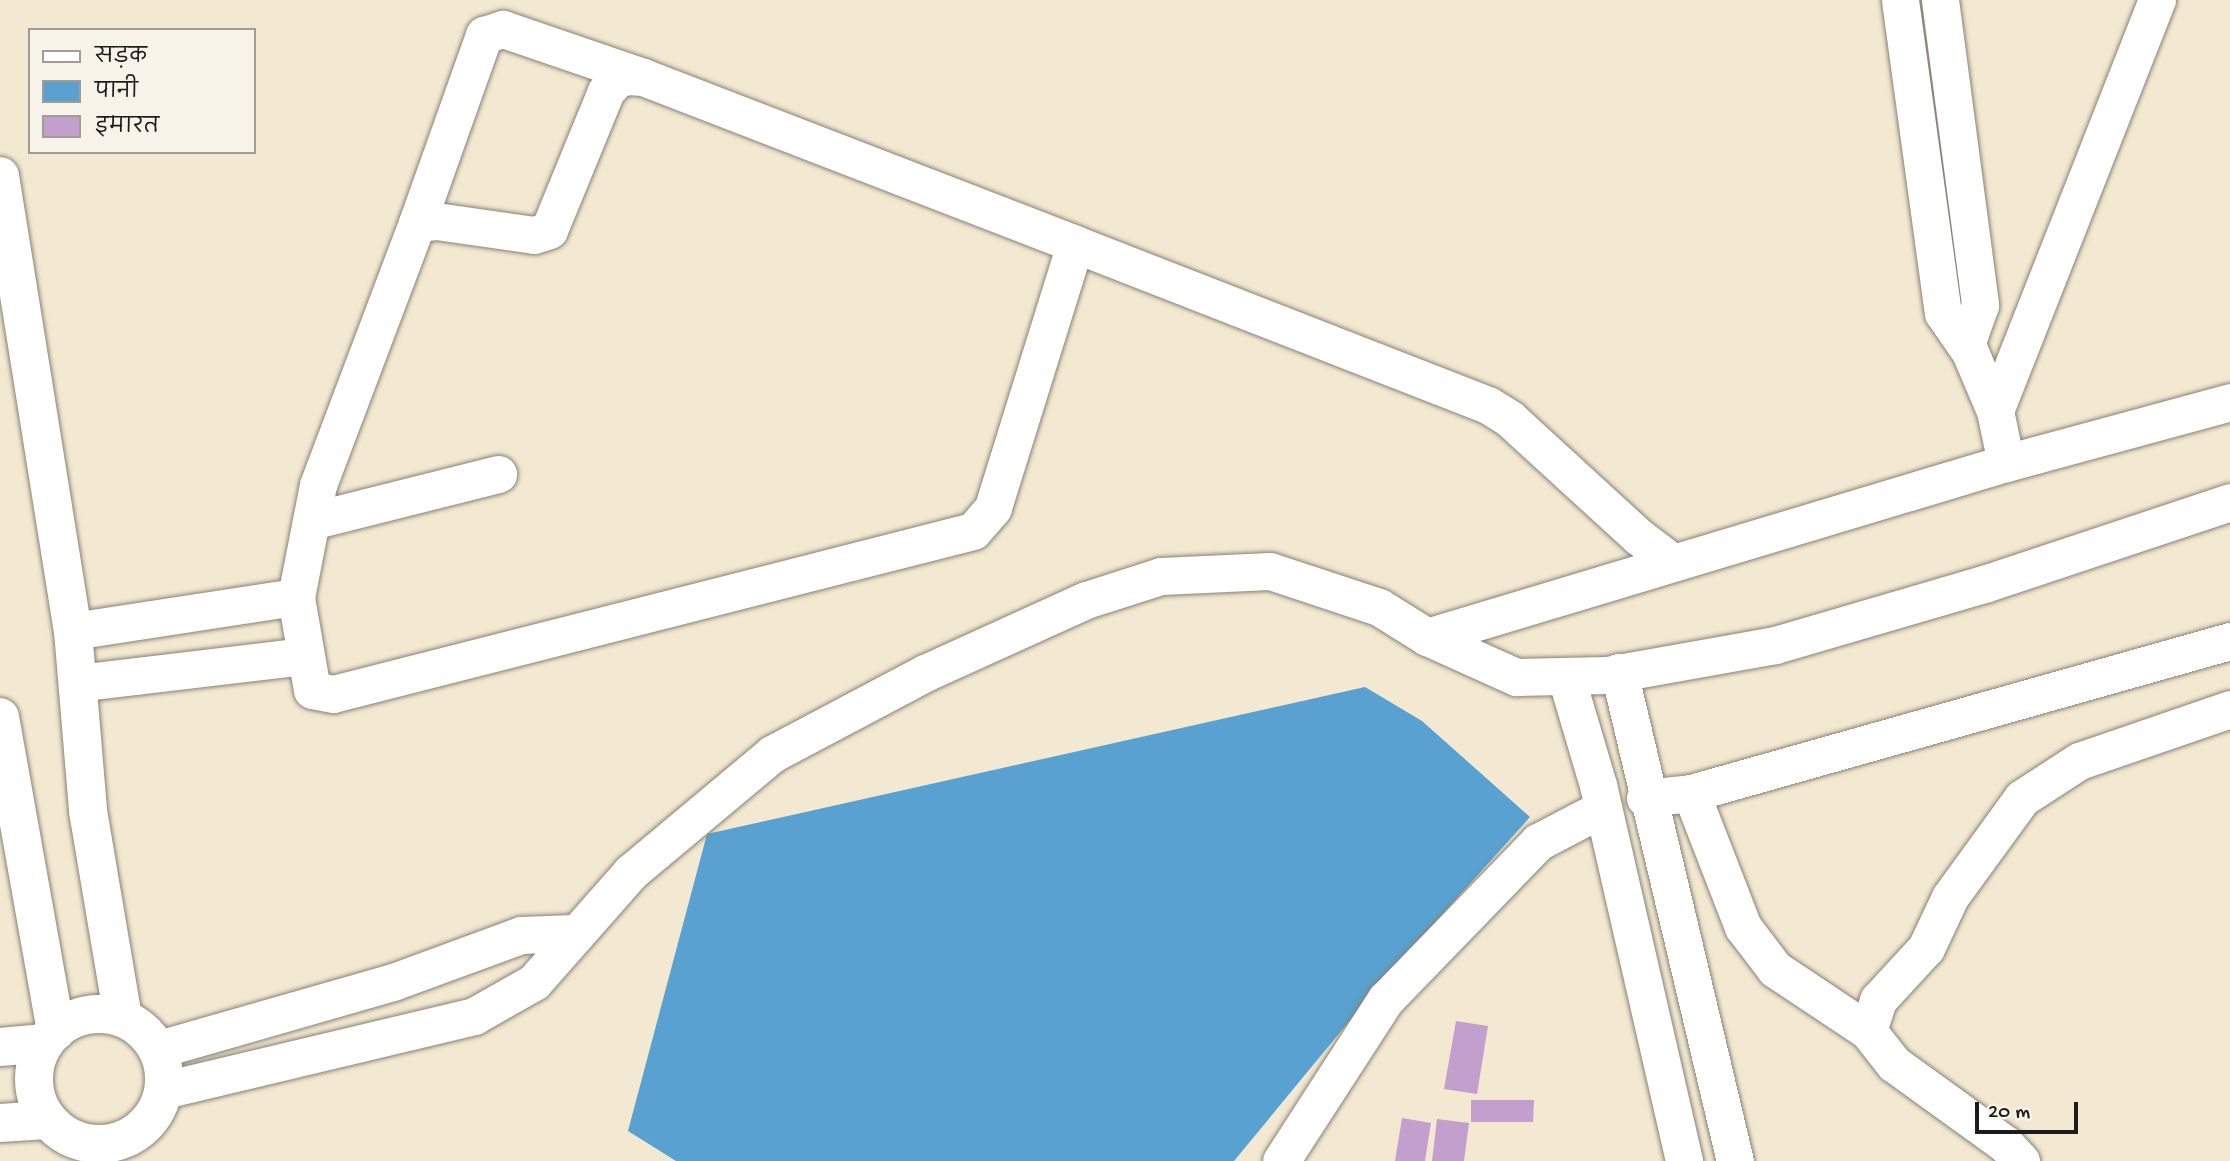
<!DOCTYPE html>
<meta charset="utf-8">
<style>
body{margin:0}
#map{position:relative;width:2230px;height:1161px;overflow:hidden;background:#f3e8d1;font-family:"Gochi Hand","Playpen Sans Deva",sans-serif}
div>[style]{position:absolute}
[style*='--x']{left:calc(var(--x)*1px);top:calc(var(--y)*1px);width:calc(var(--w)*1px);rotate:calc(var(--a)*1deg)}
.water>*{inset:0;background:#59a1d0}
.building>*{inset:0;background:#c39fcd}
.roads{filter:drop-shadow(0 0 2px #888276) drop-shadow(0 0 2px #888276)}
.minor>*{height:37px;margin:-18.5px;padding:0 18.5px;transform-origin:18.5px;border-radius:18.5px;background:#fff}
.tertiary>*{height:38px;margin:-19px;padding:0 19px;transform-origin:19px;border-radius:19px;background:#fff}
.tertiary>.ring{margin:-19px;padding:0;box-sizing:content-box;background:none;border:38px solid #fff;border-radius:50%}
span{translate:-50% -50%;white-space:nowrap;text-align:center;line-height:1.15;-webkit-text-stroke:6px #f7f3e8;paint-order:stroke}
.legend{position:absolute;left:28px;top:28px;width:228px;height:126px;box-sizing:border-box;background:#f7f3e8;border:2px solid #9f9d96;margin:0;padding:9px 12px;list-style:none;font-size:21px;color:#1c1c1c}
.legend li{display:flex;align-items:center;gap:14px;height:35px}
.legend b{width:35px;border:2px solid #9f9d96}
.scale{position:absolute;left:1975px;top:1102px;width:103px;height:32px;box-sizing:border-box;border:4px solid #1c1c1c;border-top:0;padding-left:9px;font-size:21px;line-height:24px;white-space:nowrap;color:#1c1c1c;-webkit-text-stroke:5px #f7f3e8;paint-order:stroke}
</style>
<div id="map">
<div class="water">
<div style="clip-path:polygon(1365px 687px,1422px 721px,1530px 817px,1384px 979px,1234px 1161px,676px 1161px,628px 1131px,707px 834px)"></div>
</div>
<div class="building">
<div style="clip-path:polygon(1456px 1021px,1488px 1026px,1477px 1094px,1444px 1089px)"></div>
<div style="clip-path:polygon(1471px 1100px,1534px 1100px,1533px 1122px,1471px 1122px)"></div>
<div style="clip-path:polygon(1402px 1118px,1431px 1123px,1425px 1161px,1395px 1161px)"></div>
<div style="clip-path:polygon(1437px 1119px,1469px 1123px,1464px 1161px,1432px 1161px)"></div>
</div>
<div class="roads">
<div class="minor">
<div style="--x:1900;--y:0;--w:316;--a:82.2"></div>
<div style="--x:1943;--y:313;--w:47;--a:55.3"></div>
<div style="--x:1970;--y:352;--w:64;--a:67"></div>
<div style="--x:1940;--y:0;--w:308;--a:82.5"></div>
<div style="--x:1980;--y:305;--w:42;--a:109.3"></div>
<div style="--x:417;--y:223;--w:200;--a:-70.4"></div>
<div style="--x:484;--y:35;--w:20;--a:-18"></div>
<div style="--x:503;--y:29;--w:148;--a:18.9"></div>
<div style="--x:1075;--y:244;--w:276;--a:107.3"></div>
<div style="--x:993;--y:508;--w:30;--a:131"></div>
<div style="--x:973;--y:531;--w:660;--a:165.71"></div>
<div style="--x:333;--y:694;--w:21;--a:-169"></div>
<div style="--x:312;--y:690;--w:94;--a:-99.8"></div>
<div style="--x:296;--y:597;--w:114;--a:-78.9"></div>
<div style="--x:318;--y:485;--w:280;--a:-69.3"></div>
<div style="--x:417;--y:223;--w:19;--a:-6"></div>
<div style="--x:436;--y:221;--w:99;--a:8.1"></div>
<div style="--x:534;--y:235;--w:16;--a:-18"></div>
<div style="--x:549;--y:230;--w:150;--a:-67.7"></div>
<div style="--x:606;--y:91;--w:16;--a:-47"></div>
<div style="--x:617;--y:79;--w:11;--a:-15"></div>
<div style="--x:628;--y:76;--w:15;--a:4"></div>
<div style="--x:643;--y:77;--w:463;--a:21.1"></div>
<div style="--x:1075;--y:244;--w:443;--a:21.3"></div>
<div style="--x:1488;--y:405;--w:26;--a:32"></div>
<div style="--x:1510;--y:419;--w:175;--a:42.5"></div>
<div style="--x:1639;--y:537;--w:41;--a:37.1"></div>
<div style="--x:2006;--y:463;--w:53;--a:-101.9"></div>
<div style="--x:1995;--y:411;--w:442;--a:-68.5"></div>
<div style="--x:311;--y:521;--w:193;--a:-14.1"></div>
<div style="--x:73;--y:631;--w:226;--a:-8.7"></div>
<div style="--x:1427;--y:637;--w:605;--a:-16.73"></div>
<div style="--x:2006;--y:463;--w:232;--a:-15.2"></div>
<div style="--x:1619;--y:672;--w:503;--a:76.66"></div>
<div style="--x:1566;--y:677;--w:113;--a:73.5"></div>
<div style="--x:1598;--y:785;--w:386;--a:77.1"></div>
<div style="--x:77;--y:683;--w:230;--a:-6.8"></div>
<div style="--x:1691;--y:793;--w:144;--a:68.8"></div>
<div style="--x:1743;--y:927;--w:53;--a:52.7"></div>
<div style="--x:1775;--y:969;--w:112;--a:33.7"></div>
<div style="--x:1645;--y:798;--w:46;--a:-6.2"></div>
<div style="--x:1691;--y:793;--w:560;--a:-15.75"></div>
<div style="--x:159;--y:1049;--w:243;--a:-16"></div>
<div style="--x:393;--y:982;--w:136;--a:-20.2"></div>
<div style="--x:521;--y:935;--w:53;--a:-2.2"></div>
<div style="--x:164;--y:1090;--w:319;--a:-13.4"></div>
<div style="--x:474;--y:1016;--w:69;--a:-29.5"></div>
<div style="--x:534;--y:982;--w:147;--a:-48.6"></div>
<div style="--x:631;--y:872;--w:184;--a:-39.9"></div>
<div style="--x:772;--y:754;--w:173;--a:-27.9"></div>
<div style="--x:925;--y:673;--w:177;--a:-24.4"></div>
<div style="--x:1086;--y:600;--w:79;--a:-17.7"></div>
<div style="--x:1161;--y:576;--w:109;--a:-2.6"></div>
<div style="--x:1270;--y:571;--w:115;--a:18.3"></div>
<div style="--x:1379;--y:607;--w:57;--a:32"></div>
<div style="--x:1427;--y:637;--w:98;--a:24.2"></div>
<div style="--x:1516;--y:677;--w:91;--a:-1.3"></div>
<div style="--x:1607;--y:675;--w:171;--a:-10.1"></div>
<div style="--x:1775;--y:645;--w:218;--a:-16.3"></div>
<div style="--x:1984;--y:584;--w:259;--a:-18.4"></div>
<div style="--x:1281;--y:1161;--w:193;--a:-57.1"></div>
<div style="--x:1386;--y:999;--w:219;--a:-45.9"></div>
<div style="--x:1538;--y:842;--w:73;--a:-27.6"></div>
<div style="--x:2021;--y:1161;--w:23;--a:-133"></div>
<div style="--x:2005;--y:1144;--w:137;--a:-144.2"></div>
<div style="--x:1894;--y:1064;--w:42;--a:-128.2"></div>
<div style="--x:1868;--y:1031;--w:33;--a:-72"></div>
<div style="--x:1878;--y:1000;--w:71;--a:-47.3"></div>
<div style="--x:1926;--y:948;--w:56;--a:-64.8"></div>
<div style="--x:1950;--y:897;--w:122;--a:-54"></div>
<div style="--x:2022;--y:798;--w:68;--a:-33"></div>
<div style="--x:2079;--y:761;--w:160;--a:-19"></div>
</div>
<div class="tertiary">
<div style="--x:0;--y:176;--w:461;--a:80.9"></div>
<div style="--x:73;--y:631;--w:181;--a:85.2"></div>
<div style="--x:88;--y:811;--w:210;--a:80.4"></div>
<div style="--x:0;--y:717;--w:319;--a:79.9"></div>
<div class="ring" style="left:34px;top:1014px;width:92px;height:92px"></div>
<div style="--x:0;--y:1047;--w:45;--a:-5.1"></div>
<div style="--x:0;--y:1123;--w:47;--a:-3.7"></div>
</div>
</div>
<ul class="legend">
<li><b style="height:9px;background:#fff"></b>सड़क</li>
<li><b style="height:19px;background:#59a1d0"></b>पानी</li>
<li><b style="height:19px;background:#c39fcd"></b>इमारत</li>
</ul>
<div class="scale">20 m</div>
</div>
